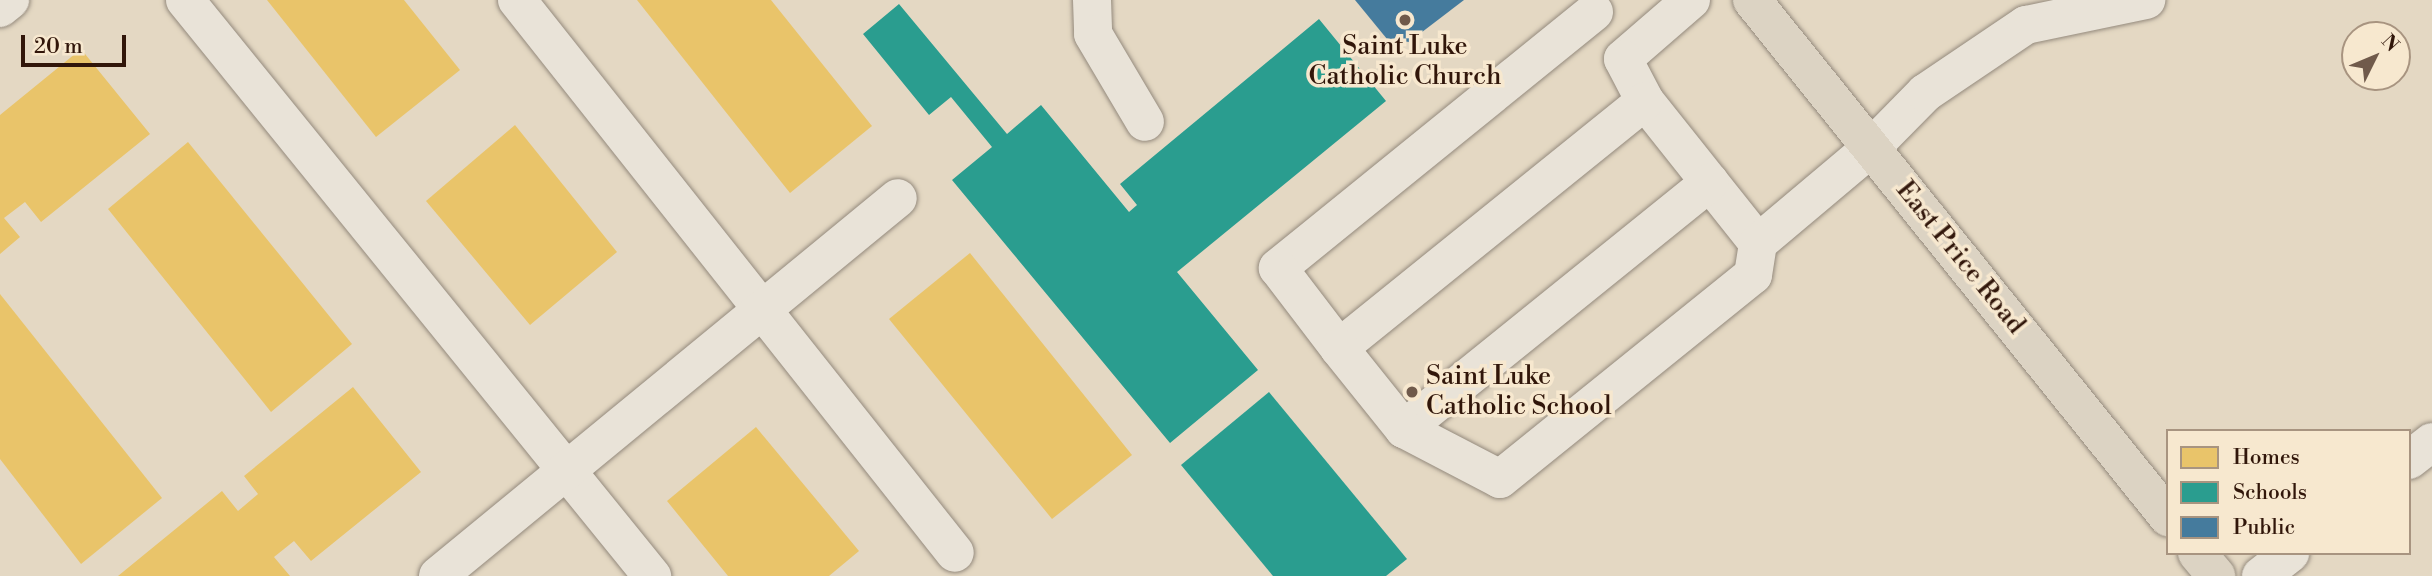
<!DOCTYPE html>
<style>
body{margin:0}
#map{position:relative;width:2432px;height:576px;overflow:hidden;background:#e4d8c3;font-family:"Libre Bodoni",serif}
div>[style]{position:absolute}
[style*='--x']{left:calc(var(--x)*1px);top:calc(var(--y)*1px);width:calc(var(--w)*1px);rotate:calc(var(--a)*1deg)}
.homes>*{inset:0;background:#e9c46a}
.schools>*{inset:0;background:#2a9d8f}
.public>*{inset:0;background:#457b9d}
.roads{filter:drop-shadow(0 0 2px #948a7d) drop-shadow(0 0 2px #948a7d)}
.minor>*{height:38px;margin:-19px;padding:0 19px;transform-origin:19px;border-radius:19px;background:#e9e3d8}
.major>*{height:38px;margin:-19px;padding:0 19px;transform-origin:19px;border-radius:19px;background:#dcd3c3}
.dots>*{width:19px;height:19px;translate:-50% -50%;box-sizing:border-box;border:4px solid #f7e8cf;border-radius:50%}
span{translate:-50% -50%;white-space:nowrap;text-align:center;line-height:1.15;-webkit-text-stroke:7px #f7e8cf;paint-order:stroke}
.poi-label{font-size:26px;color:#31160a}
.left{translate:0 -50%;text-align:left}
.street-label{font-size:26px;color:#31160a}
.legend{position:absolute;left:2166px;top:429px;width:245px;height:126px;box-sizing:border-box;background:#f7e8cf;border:2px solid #a89480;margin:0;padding:9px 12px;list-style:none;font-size:21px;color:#31160a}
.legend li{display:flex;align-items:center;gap:14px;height:35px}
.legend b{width:35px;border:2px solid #a89480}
.north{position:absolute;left:2341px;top:21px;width:70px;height:70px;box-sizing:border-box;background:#f7e8cf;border:2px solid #a89480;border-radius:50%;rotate:47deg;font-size:19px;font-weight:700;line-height:28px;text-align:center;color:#31160a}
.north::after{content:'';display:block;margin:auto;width:24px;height:32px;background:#705a4b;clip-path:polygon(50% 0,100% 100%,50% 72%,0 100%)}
.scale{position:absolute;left:21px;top:35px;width:105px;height:32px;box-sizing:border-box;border:4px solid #31160a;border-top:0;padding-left:9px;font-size:21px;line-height:24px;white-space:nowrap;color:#31160a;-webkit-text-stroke:5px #f7e8cf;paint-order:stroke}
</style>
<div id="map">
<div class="homes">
<div style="clip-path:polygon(267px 0,404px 0,460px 70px,376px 137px)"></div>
<div style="clip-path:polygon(637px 0,771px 0,872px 126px,790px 193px)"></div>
<div style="clip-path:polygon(81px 49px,150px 134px,41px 222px,25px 202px,4px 218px,20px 237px,0 254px,0 115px)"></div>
<div style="clip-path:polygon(515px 125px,617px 252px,530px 325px,426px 201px)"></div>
<div style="clip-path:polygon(188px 142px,352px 344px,271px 412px,108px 209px)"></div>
<div style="clip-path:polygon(970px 253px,1132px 455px,1052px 519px,889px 319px)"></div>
<div style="clip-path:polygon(0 294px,162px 498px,81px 564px,0 459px)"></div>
<div style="clip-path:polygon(353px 387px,421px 472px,311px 561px,294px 541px,274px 557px,290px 576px,118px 576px,222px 491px,238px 511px,258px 494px,244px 476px)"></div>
<div style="clip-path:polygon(756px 427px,859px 551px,829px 576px,728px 576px,667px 501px)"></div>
</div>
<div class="schools">
<div style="clip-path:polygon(899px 4px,1007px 134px,1041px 105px,1129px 212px,1137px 205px,1120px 184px,1319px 19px,1386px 101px,1177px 272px,1258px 370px,1170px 443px,952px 180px,992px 147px,951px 97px,929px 115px,863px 34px)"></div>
<div style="clip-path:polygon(1269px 392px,1407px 559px,1386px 576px,1273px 576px,1181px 465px)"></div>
</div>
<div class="public">
<div style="clip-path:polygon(1355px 0,1464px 0,1409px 42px,1387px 39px)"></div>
</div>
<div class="roads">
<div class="minor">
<div style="--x:185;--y:0;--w:742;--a:50.97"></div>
<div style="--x:517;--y:0;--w:705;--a:51.62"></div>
<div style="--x:1092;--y:0;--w:34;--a:88"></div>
<div style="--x:1093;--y:34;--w:102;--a:59.4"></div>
<div style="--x:1691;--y:0;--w:90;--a:139.1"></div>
<div style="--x:1623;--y:59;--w:47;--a:62.4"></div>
<div style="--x:1645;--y:101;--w:181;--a:51.5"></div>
<div style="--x:1758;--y:243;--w:148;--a:-40.1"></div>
<div style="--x:1871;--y:148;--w:77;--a:-45.5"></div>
<div style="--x:1925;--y:93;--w:122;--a:-34"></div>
<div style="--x:2026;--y:25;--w:123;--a:-11.8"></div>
<div style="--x:0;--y:8;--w:13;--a:-39"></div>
<div style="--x:1594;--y:12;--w:407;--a:141"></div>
<div style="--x:1278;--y:268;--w:101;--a:52.7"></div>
<div style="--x:1339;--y:348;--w:393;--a:-38.9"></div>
<div style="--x:1339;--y:348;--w:104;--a:51.3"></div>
<div style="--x:1404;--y:429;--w:393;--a:-38.9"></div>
<div style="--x:1404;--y:429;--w:108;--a:27.5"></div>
<div style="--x:1500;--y:479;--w:325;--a:-38.9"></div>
<div style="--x:1753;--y:275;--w:32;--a:-81"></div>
<div style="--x:2409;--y:460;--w:29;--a:-38"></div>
<div style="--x:438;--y:576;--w:595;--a:-39.41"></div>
<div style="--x:2261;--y:576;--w:37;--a:-38"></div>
</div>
<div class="major">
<div style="--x:1752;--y:0;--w:664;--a:51.18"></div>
<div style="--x:2197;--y:553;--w:30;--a:50"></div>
</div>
</div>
<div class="dots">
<div style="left:1405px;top:20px;background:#705a4b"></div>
<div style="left:1412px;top:392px;background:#705a4b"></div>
</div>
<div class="poi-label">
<span style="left:1405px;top:62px">Saint Luke<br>Catholic Church</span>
<span class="left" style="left:1426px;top:392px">Saint Luke<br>Catholic School</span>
</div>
<div class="street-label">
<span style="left:1960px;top:258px;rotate:51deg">East Price Road</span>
</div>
<ul class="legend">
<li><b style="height:19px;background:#e9c46a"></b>Homes</li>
<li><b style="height:19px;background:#2a9d8f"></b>Schools</li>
<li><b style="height:19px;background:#457b9d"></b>Public</li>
</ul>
<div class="north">N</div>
<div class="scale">20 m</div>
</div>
